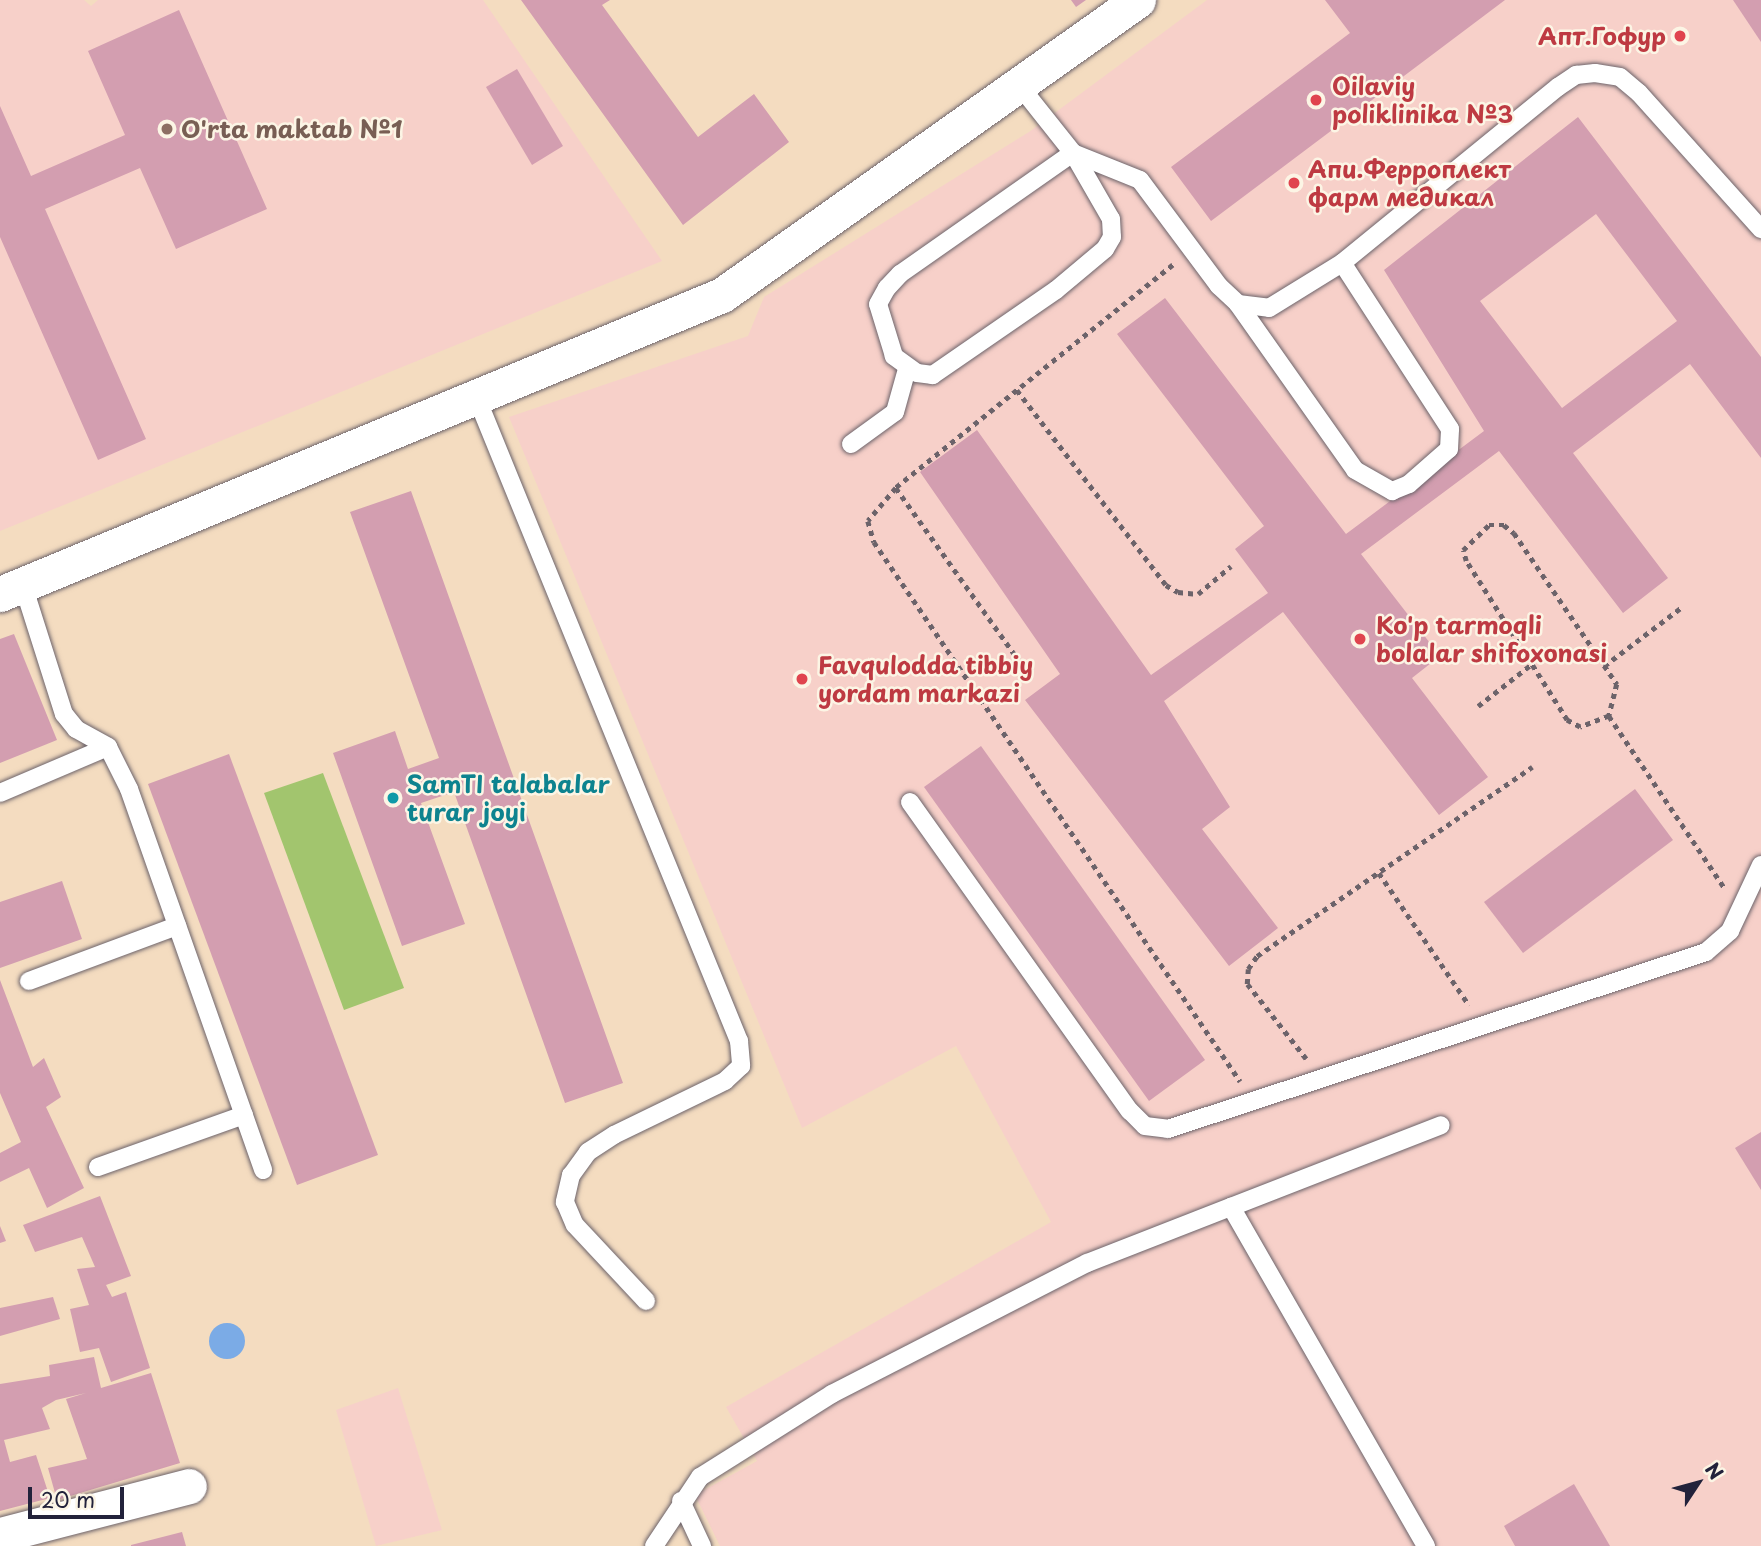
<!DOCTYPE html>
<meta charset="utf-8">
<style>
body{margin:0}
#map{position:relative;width:1761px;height:1546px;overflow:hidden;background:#f4dcc0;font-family:"Playpen Sans",sans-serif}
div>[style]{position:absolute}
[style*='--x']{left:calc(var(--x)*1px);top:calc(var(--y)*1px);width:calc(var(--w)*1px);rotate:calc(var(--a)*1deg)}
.built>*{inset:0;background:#f7d0c9}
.green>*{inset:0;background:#a2c56e}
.water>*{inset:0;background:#7babe6}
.round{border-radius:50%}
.building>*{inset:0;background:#d39eb0}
.path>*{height:4.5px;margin-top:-2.25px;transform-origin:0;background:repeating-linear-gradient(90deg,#6c636a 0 5px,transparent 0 10px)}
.roads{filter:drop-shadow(0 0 2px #6c636a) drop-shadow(0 0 2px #6c636a)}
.service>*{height:18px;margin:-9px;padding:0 9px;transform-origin:9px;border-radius:9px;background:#fff}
.minor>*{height:35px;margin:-17.5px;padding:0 17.5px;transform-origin:17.5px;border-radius:17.5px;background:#fff}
.dots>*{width:19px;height:19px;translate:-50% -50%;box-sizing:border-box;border:4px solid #fcf5e5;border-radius:50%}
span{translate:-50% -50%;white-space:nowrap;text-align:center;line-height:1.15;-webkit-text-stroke:5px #fcf5e5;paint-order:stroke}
.health-label{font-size:24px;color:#be3a42;font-weight:700}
.right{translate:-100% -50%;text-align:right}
.left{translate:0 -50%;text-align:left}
.education-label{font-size:24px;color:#785e54;font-weight:700}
.culture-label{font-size:24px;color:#0d838f;font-weight:700}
.north{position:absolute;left:1663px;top:1448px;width:70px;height:70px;-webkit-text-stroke:5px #fcf5e5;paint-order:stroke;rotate:54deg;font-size:19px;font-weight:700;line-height:28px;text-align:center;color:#22223b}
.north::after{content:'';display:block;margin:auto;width:24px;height:32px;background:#22223b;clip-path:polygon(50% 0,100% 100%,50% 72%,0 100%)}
.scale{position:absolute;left:28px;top:1487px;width:96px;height:32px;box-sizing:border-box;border:4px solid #22223b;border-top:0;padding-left:9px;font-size:21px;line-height:24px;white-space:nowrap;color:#22223b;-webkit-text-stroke:5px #fcf5e5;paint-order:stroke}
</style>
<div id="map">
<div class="built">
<div style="clip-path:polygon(0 0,84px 0,91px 6px,98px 0,483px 0,662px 261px,0 531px)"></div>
<div style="clip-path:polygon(1207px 0,1761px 0,1761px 1546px,720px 1546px,695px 1495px,757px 1461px,726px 1407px,1051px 1222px,956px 1046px,802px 1128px,509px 417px,748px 336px,764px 297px,1029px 132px)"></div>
<div style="clip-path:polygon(398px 1388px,442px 1530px,376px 1546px,336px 1410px)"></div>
</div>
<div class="green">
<div style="clip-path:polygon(323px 773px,404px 988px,344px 1010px,264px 793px)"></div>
</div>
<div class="water">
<div class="round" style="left:209px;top:1323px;width:36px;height:36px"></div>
</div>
<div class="building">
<div style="clip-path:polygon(521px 0,610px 0,602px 5px,698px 137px,754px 94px,789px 142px,683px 225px)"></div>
<div style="clip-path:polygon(1071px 0,1086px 0,1076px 7px)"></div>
<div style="clip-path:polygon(1325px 0,1505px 0,1211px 221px,1171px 167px,1350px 33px)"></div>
<div style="clip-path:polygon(1733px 0,1761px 0,1761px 42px)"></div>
<div style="clip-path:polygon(179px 10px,267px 209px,176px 249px,140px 168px,45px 209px,146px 439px,98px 460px,0 237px,0 106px,31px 176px,125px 135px,88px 51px)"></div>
<div style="clip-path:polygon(517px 69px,563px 146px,532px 165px,486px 87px)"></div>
<div style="clip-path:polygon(evenodd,1578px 117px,1761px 357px,1761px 458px,1690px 364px,1573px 453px,1668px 578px,1623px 613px,1499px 451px,1361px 554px,1440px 656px,1412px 678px,1488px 777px,1439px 815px,1283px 612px,1164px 701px,1230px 807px,1202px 829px,1278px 928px,1229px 966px,1025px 700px,1060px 674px,920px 472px,977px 430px,1151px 675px,1268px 593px,1235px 549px,1264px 526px,1117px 334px,1165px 298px,1346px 534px,1484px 431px,1384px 270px,1578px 117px,1596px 214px,1677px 321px,1562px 408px,1480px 301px,1596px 214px)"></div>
<div style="clip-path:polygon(411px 491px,623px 1083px,565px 1103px,454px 792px,421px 803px,465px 924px,402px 946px,333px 753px,395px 731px,408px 769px,439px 758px,350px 512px)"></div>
<div style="clip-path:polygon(14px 634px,57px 740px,0 763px,0 639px)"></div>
<div style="clip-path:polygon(981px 746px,1205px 1060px,1149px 1101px,924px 787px)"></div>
<div style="clip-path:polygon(229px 754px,378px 1155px,297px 1185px,148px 784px)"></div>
<div style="clip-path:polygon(1635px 789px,1673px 840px,1523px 953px,1484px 902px)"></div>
<div style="clip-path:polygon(62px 881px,82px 939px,0 968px,0 902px)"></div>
<div style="clip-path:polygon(0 980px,33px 1067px,44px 1058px,61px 1097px,46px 1107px,84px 1188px,47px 1208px,29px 1168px,0 1182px,0 1153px,21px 1142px,0 1093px)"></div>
<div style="clip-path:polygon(1761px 1132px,1761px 1190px,1735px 1148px)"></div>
<div style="clip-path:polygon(100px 1196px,131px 1276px,106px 1285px,112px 1297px,126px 1292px,150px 1368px,111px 1382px,99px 1348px,80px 1352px,70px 1309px,89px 1305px,77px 1269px,95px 1267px,82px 1237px,35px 1252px,23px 1225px)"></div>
<div style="clip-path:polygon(0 1226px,6px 1241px,0 1243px)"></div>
<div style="clip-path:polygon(53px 1297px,60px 1319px,0 1336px,0 1308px)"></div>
<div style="clip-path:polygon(94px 1357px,101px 1388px,151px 1373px,180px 1463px,57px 1500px,48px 1468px,87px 1459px,66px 1399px,86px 1393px,56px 1400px,42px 1408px,50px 1429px,4px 1440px,10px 1462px,36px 1455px,50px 1498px,0 1511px,0 1384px,50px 1376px,49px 1365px)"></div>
<div style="clip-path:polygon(1574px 1484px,1610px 1546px,1515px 1546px,1504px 1526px)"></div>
<div style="clip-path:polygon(182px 1532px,186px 1546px,131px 1546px,131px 1545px)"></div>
</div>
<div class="path">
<div style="--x:1173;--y:265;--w:356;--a:141.2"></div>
<div style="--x:896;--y:488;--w:43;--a:130.3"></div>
<div style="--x:868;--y:521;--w:22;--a:74"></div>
<div style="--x:874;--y:542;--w:652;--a:55.82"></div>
<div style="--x:1017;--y:390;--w:245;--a:52.6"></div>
<div style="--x:1166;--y:585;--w:14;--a:30"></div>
<div style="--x:1178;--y:592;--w:20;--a:6"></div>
<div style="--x:1198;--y:594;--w:43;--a:-40.3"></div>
<div style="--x:896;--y:488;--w:231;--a:54.5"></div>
<div style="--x:1489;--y:525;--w:15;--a:0"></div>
<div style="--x:1504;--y:525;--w:13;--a:39"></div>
<div style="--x:1514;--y:533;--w:183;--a:55.7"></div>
<div style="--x:1617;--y:684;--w:33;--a:104"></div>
<div style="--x:1609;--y:716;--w:31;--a:159"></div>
<div style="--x:1580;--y:727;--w:15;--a:-152"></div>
<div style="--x:1567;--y:720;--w:188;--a:-122.4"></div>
<div style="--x:1466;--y:561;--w:11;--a:-105"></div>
<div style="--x:1463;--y:550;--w:36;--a:-44"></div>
<div style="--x:1604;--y:666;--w:98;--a:-37.1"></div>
<div style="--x:1478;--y:706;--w:70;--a:-38"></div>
<div style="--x:1609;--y:716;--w:206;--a:56.1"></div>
<div style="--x:1379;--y:873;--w:160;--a:55.7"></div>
<div style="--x:1306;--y:1059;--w:95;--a:-128.2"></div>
<div style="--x:1247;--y:984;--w:15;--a:-86"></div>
<div style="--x:1248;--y:969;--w:16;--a:-55"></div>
<div style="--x:1257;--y:956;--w:334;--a:-34.5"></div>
</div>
<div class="roads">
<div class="service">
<div style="--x:1019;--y:85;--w:87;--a:51.5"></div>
<div style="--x:1073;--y:153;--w:76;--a:60.1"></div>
<div style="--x:1111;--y:219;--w:18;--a:87"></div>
<div style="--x:1112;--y:237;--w:14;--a:120"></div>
<div style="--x:1105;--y:249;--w:64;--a:140.1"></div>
<div style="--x:1056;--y:290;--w:150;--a:145.4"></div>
<div style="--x:933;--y:375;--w:16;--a:-173"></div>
<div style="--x:917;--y:373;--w:29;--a:-144"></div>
<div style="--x:894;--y:356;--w:54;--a:-107.1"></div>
<div style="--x:878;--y:304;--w:18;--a:-61"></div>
<div style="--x:887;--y:288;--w:19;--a:-47"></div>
<div style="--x:900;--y:274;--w:211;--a:-35"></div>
<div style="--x:1073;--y:153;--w:72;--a:21.9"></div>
<div style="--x:1140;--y:180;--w:132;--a:53.3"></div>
<div style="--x:1219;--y:286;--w:26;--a:43"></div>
<div style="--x:1238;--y:304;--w:31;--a:7"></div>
<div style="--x:1269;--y:308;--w:86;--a:-31.7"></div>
<div style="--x:1342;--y:263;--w:279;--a:-39.2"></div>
<div style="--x:1558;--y:87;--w:22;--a:-34"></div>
<div style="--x:1576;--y:75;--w:19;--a:-6"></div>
<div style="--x:1595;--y:73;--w:25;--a:9"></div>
<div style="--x:1620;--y:77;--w:25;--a:40"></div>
<div style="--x:1639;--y:93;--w:183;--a:48.1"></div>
<div style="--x:1238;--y:304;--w:203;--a:54.8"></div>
<div style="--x:1355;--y:470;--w:43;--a:29.6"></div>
<div style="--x:1392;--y:491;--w:18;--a:-22"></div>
<div style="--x:1409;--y:484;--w:53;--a:-41.2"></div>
<div style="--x:1449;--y:449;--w:20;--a:-87"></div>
<div style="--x:1450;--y:429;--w:198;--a:-123"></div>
<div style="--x:476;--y:396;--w:697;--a:67.82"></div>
<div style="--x:739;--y:1041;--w:25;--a:85"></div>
<div style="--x:741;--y:1066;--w:22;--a:137"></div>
<div style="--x:725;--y:1081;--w:123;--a:154.1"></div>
<div style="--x:614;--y:1135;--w:31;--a:147"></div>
<div style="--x:588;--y:1152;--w:29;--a:126"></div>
<div style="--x:571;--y:1175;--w:28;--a:103"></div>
<div style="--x:565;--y:1202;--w:25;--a:67"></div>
<div style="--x:575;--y:1225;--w:104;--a:46.9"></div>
<div style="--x:851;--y:444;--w:54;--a:-36"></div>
<div style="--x:895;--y:412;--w:45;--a:-74.4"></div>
<div style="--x:23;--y:585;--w:135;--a:72.4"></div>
<div style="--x:64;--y:714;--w:19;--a:51"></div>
<div style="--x:76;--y:729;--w:37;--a:29"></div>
<div style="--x:108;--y:747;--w:47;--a:63.4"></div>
<div style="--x:129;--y:789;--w:404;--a:70.6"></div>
<div style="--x:0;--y:793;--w:117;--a:-23.1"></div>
<div style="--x:910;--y:802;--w:379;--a:54.6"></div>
<div style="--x:1130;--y:1111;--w:21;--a:45"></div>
<div style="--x:1145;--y:1126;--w:23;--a:7"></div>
<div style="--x:1168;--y:1129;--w:566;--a:-18.21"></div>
<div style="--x:1706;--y:952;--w:32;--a:-41"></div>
<div style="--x:1730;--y:931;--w:73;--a:-64.8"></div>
<div style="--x:29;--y:981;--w:158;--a:-20.4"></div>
<div style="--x:98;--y:1167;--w:155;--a:-19.6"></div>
<div style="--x:681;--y:1501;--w:50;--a:65"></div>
<div style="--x:654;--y:1546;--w:83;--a:-56.3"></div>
<div style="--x:700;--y:1477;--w:156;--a:-32.2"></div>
<div style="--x:832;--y:1394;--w:287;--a:-27.2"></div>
<div style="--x:1087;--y:1263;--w:155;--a:-21.3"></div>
<div style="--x:1426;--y:1546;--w:391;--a:-119.9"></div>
<div style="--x:1231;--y:1207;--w:225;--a:-21.3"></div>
</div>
<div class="minor">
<div style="--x:0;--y:594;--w:781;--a:-22.5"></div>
<div style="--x:722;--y:295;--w:510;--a:-35.34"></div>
<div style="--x:0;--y:1535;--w:195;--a:-14.5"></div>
</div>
</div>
<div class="dots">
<div style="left:1680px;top:36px;background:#e0444e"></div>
<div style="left:1316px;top:100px;background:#e0444e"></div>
<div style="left:167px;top:129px;background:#8d6e63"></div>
<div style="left:1294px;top:183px;background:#e0444e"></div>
<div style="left:1360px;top:639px;background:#e0444e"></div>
<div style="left:802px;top:679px;background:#e0444e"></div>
<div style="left:393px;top:798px;background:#0f9aa8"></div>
</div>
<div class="health-label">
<span class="right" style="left:1666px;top:36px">Апт.Гофур</span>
<span class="left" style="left:1332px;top:100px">Oilaviy<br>poliklinika №3</span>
<span class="left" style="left:1308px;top:183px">Апи.Ферроплект<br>фарм медикал</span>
<span class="left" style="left:1376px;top:639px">Ko'p tarmoqli<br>bolalar shifoxonasi</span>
<span class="left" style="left:818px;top:679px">Favqulodda tibbiy<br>yordam markazi</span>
</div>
<div class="education-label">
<span class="left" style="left:181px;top:129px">O'rta maktab №1</span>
</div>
<div class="culture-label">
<span class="left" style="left:407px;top:798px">SamTI talabalar<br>turar joyi</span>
</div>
<div class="north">N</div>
<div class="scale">20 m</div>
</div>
